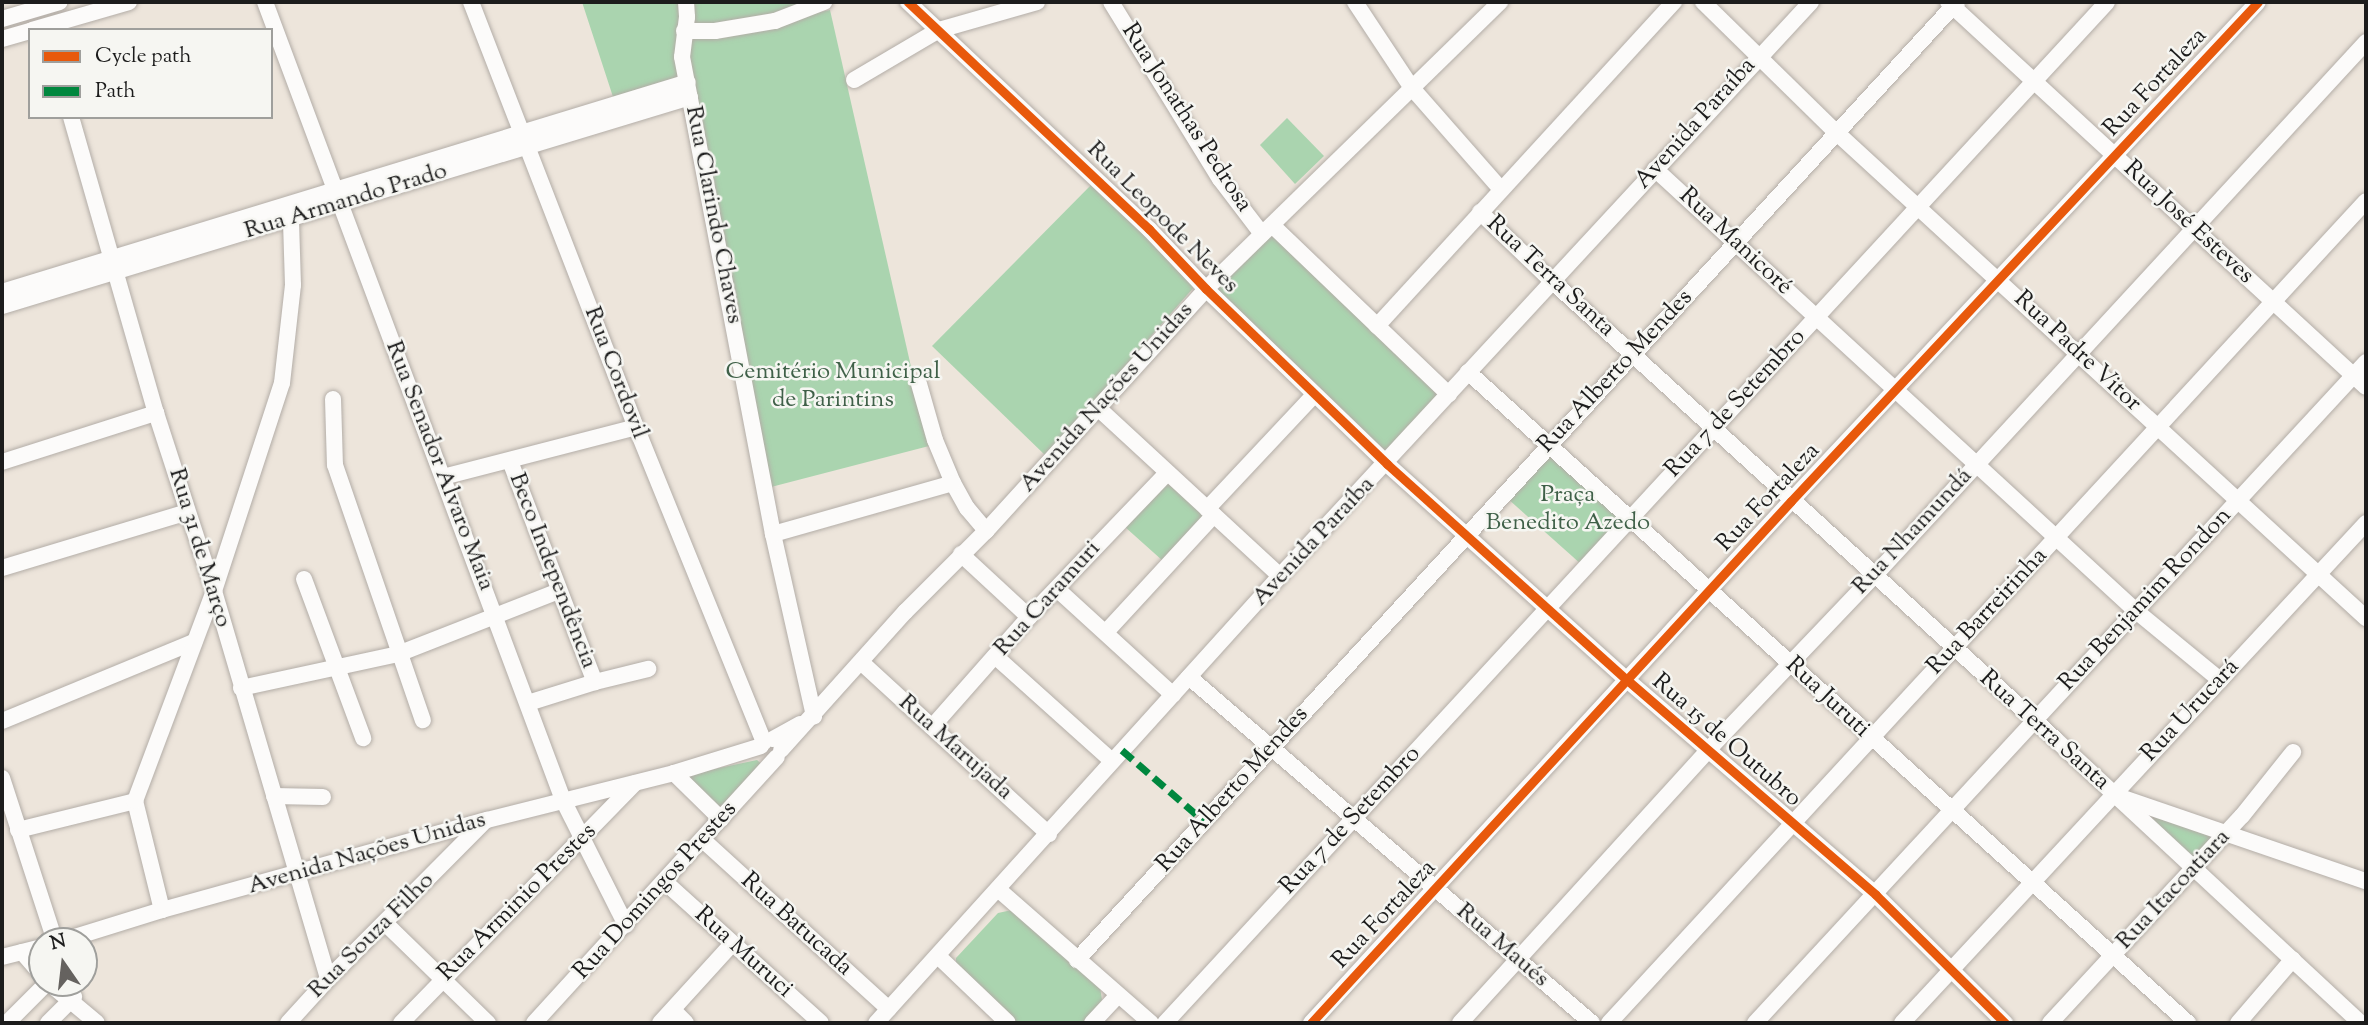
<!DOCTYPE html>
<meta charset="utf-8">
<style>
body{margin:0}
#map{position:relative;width:2368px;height:1025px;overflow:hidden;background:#ede5db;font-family:"Sorts Mill Goudy",serif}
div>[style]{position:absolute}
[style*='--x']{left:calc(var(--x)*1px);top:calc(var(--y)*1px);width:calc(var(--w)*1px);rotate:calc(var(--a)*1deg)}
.green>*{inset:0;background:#aad4af}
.roads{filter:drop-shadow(0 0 2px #b3ada7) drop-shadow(0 0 2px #b3ada7)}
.minor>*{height:16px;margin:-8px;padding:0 8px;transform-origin:8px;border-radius:8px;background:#fcfbfa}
.quiet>*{height:7px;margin-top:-3.5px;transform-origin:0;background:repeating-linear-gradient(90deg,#00873e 0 14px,transparent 0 21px)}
.cycleway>*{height:9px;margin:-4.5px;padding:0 4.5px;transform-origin:4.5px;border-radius:4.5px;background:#e8590c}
span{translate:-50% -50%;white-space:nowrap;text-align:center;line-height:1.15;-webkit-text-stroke:5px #f6f6f2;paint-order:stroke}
.street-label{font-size:24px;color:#1c1c1c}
.park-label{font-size:24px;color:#3f6048}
.frame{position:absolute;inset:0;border:4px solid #1c1c1c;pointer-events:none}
.legend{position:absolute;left:28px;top:28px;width:245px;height:91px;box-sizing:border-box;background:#f6f6f2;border:2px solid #9f9f9c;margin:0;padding:9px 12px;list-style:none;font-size:21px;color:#1c1c1c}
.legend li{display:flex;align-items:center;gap:14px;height:35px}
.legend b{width:35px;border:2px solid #9f9f9c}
.north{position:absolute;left:28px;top:927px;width:70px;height:70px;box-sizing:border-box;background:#f6f6f2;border:2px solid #9f9f9c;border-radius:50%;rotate:346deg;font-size:19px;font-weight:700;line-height:28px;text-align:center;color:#1c1c1c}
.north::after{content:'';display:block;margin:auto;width:24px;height:32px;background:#65625f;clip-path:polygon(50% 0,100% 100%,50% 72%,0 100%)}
</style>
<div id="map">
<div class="green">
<div style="clip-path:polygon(582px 2px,821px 2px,693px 33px,686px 80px,615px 103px)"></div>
<div style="clip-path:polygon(830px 10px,929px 446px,771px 487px,685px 39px)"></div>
<div style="clip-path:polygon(1287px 118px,1324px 156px,1295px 184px,1260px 145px)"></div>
<div style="clip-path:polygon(1093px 183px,1195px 286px,1046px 456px,932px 346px)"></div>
<div style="clip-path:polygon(1274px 233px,1442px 395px,1385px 453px,1217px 290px)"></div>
<div style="clip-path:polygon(1550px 452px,1625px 519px,1582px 565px,1507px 498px)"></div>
<div style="clip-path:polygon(1166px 482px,1204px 515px,1163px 561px,1125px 527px)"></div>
<div style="clip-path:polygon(757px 760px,765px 767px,722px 816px,681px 776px)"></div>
<div style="clip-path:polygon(2114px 793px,2226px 832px,2192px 868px)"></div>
<div style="clip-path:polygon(1012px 910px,1100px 987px,1102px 1000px,1083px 1023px,1016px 1023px,956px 964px,956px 958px,998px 913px)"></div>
</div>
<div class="roads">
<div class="minor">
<div style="--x:265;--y:2;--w:852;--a:69.52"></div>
<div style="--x:563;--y:800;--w:140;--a:63.3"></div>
<div style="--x:471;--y:2;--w:456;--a:68.8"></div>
<div style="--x:636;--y:427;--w:340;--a:67.9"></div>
<div style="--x:686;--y:2;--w:15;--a:86"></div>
<div style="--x:687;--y:17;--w:40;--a:97.1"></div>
<div style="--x:682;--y:57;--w:486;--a:79.2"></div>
<div style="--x:773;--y:534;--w:187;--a:77.3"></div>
<div style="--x:908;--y:2;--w:331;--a:43.3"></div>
<div style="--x:1149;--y:229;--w:83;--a:46.5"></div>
<div style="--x:1206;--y:289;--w:252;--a:44"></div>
<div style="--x:1387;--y:464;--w:321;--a:42"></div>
<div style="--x:1626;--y:679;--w:330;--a:40.8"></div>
<div style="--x:1876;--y:895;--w:182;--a:44.8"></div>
<div style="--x:1111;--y:2;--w:208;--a:58.4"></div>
<div style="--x:1220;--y:179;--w:69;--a:52.6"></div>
<div style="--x:1355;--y:2;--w:103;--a:56.5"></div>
<div style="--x:1412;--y:88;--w:133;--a:48.7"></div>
<div style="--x:1703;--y:2;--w:187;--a:44.4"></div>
<div style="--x:1837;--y:133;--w:718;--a:42.52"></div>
<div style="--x:1948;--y:2;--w:568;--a:42.65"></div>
<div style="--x:2;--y:19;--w:60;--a:-16.3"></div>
<div style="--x:32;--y:30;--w:101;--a:-16.1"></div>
<div style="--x:684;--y:31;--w:31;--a:0"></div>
<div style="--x:715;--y:31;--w:61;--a:-9.5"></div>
<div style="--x:775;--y:21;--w:53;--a:-21.2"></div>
<div style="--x:2;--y:39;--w:29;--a:-16"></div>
<div style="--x:854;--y:80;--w:99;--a:-30.5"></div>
<div style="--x:939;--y:30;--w:102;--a:-15.9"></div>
<div style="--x:71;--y:117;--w:308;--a:74"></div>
<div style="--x:156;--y:413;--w:187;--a:72"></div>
<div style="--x:214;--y:591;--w:404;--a:73.6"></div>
<div style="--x:1655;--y:169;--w:653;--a:42.58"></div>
<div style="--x:2136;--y:611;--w:109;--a:39.4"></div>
<div style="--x:1480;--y:212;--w:101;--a:43.8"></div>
<div style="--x:1553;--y:282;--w:679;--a:42.31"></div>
<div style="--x:2055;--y:739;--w:417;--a:42.9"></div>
<div style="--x:1272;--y:225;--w:245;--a:43.8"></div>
<div style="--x:2;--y:292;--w:717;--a:-17.02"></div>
<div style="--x:2;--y:306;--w:719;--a:-16.9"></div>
<div style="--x:1377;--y:326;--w:440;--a:-47.5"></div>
<div style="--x:1468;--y:372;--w:971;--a:42.12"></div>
<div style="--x:919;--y:384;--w:58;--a:74.1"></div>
<div style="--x:935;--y:440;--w:47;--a:67.3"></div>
<div style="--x:953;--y:483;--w:29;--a:61"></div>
<div style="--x:967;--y:508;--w:30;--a:50"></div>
<div style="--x:333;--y:399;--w:66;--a:88.3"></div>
<div style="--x:335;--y:465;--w:270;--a:71"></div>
<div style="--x:1098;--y:408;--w:248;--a:42.7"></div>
<div style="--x:510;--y:461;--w:237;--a:69"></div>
<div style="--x:2;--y:462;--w:162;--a:-17.7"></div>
<div style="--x:443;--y:477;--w:199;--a:-14.5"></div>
<div style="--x:1207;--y:509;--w:156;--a:-46.8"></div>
<div style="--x:773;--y:534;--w:187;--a:-15.8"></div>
<div style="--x:961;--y:554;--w:93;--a:42.8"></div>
<div style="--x:2;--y:568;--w:193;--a:-16.8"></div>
<div style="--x:304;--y:579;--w:170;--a:69.6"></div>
<div style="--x:1057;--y:589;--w:157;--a:42.4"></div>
<div style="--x:1106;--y:632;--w:159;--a:-47.3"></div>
<div style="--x:995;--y:656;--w:157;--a:41.9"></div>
<div style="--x:861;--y:662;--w:255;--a:42.5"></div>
<div style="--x:1189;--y:677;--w:531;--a:40.65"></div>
<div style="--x:241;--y:688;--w:161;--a:-12.2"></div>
<div style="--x:398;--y:654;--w:173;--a:-21.4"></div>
<div style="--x:528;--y:703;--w:70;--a:-17.4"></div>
<div style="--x:595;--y:682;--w:55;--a:-13.8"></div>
<div style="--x:2;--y:721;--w:208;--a:-22.4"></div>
<div style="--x:932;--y:727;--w:147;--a:-48.6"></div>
<div style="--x:1029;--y:617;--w:199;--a:-46.2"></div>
<div style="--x:773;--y:739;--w:31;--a:-29"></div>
<div style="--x:781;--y:750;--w:186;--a:-48.1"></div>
<div style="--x:905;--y:612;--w:115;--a:-45"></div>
<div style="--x:986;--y:531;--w:327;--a:-47.7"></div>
<div style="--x:1206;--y:289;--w:411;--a:-44.3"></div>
<div style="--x:674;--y:773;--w:66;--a:44.4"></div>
<div style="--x:2;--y:778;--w:171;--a:72"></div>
<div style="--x:274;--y:796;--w:49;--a:1.2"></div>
<div style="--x:2120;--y:797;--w:260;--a:18.9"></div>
<div style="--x:18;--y:830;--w:121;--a:-13.9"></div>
<div style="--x:703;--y:840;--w:251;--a:42.3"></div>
<div style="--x:665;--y:882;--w:210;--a:42.1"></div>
<div style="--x:999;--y:890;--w:202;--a:41.2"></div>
<div style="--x:162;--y:910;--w:112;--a:-103.9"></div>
<div style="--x:135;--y:801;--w:224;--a:-69.4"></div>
<div style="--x:214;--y:591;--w:219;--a:-71.9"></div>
<div style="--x:282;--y:383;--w:99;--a:-83.6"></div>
<div style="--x:293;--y:285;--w:65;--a:-91.8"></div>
<div style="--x:385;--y:923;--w:144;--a:44.2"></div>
<div style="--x:62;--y:941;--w:105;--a:-17.2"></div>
<div style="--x:162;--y:910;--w:337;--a:-15.5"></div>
<div style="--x:487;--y:820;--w:193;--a:-14.1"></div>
<div style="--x:674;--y:773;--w:91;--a:-17.2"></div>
<div style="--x:22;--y:952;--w:30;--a:49"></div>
<div style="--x:2;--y:957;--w:41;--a:-14"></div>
<div style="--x:939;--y:957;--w:95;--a:43.7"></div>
<div style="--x:1077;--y:960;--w:1301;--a:-47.43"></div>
<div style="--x:49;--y:983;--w:62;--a:39.8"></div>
<div style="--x:673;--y:1010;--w:18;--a:45"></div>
<div style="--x:7;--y:1023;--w:57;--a:-45"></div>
<div style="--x:48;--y:1023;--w:37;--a:-45"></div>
<div style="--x:288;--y:1023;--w:59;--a:-47.7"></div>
<div style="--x:328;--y:979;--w:223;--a:-45.2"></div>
<div style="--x:401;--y:1023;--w:335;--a:-45.7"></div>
<div style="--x:534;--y:1023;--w:360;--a:-47.6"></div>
<div style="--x:660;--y:1023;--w:107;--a:-47.7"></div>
<div style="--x:876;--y:1023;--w:603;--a:-47.89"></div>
<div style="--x:1280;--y:576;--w:782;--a:-47.23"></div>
<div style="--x:1092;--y:1023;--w:37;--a:-47"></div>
<div style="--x:1165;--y:1023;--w:1389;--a:-47.3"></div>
<div style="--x:1311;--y:1023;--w:709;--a:-47.4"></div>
<div style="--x:1791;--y:501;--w:683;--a:-46.9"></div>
<div style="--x:1460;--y:1023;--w:370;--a:-47.7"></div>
<div style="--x:1709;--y:749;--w:239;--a:-46.4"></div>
<div style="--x:1874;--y:576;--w:726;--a:-47.34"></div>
<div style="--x:1609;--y:1023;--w:1117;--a:-47.36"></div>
<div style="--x:1755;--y:1023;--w:900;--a:-47.25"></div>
<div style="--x:1902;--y:1023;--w:682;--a:-47.14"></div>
<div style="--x:2050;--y:1023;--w:282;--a:-47.2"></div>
<div style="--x:2242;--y:816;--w:82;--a:-51.4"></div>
<div style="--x:2238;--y:1023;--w:84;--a:-49.3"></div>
</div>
</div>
<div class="quiet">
<div style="--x:1122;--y:750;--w:108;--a:40.9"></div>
</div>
<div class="cycleway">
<div style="--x:908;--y:2;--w:331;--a:43.3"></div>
<div style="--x:1149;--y:229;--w:83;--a:46.5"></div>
<div style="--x:1206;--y:289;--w:252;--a:44"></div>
<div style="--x:1387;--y:464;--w:321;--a:42"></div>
<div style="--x:1626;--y:679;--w:330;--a:40.8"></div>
<div style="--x:1876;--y:895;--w:182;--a:44.8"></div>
<div style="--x:1311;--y:1023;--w:709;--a:-47.4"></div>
<div style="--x:1791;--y:501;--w:683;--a:-46.9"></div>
</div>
<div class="street-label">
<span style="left:2156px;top:83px;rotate:-47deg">Rua Fortaleza</span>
<span style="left:1186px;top:118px;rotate:57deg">Rua Jonathas Pedrosa</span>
<span style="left:1696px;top:124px;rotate:-48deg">Avenida Paraíba</span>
<span style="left:346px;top:202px;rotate:-17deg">Rua Armando Prado</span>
<span style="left:713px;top:215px;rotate:79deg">Rua Clarindo Chaves</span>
<span style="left:1162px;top:218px;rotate:45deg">Rua Leopode Neves</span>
<span style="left:2188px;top:223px;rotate:43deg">Rua José Esteves</span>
<span style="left:1735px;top:242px;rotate:43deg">Rua Manicoré</span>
<span style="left:1550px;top:277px;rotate:43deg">Rua Terra Santa</span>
<span style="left:2077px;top:352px;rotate:43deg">Rua Padre Vitor</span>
<span style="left:1616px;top:372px;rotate:-47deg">Rua Alberto Mendes</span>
<span style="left:615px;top:373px;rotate:69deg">Rua Cordovil</span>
<span style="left:1107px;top:398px;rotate:-48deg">Avenida Nações Unidas</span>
<span style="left:1736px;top:404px;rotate:-47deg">Rua 7 de Setembro</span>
<span style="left:439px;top:466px;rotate:69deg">Rua Senador Alvaro Maia</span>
<span style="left:1769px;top:498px;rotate:-47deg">Rua Fortaleza</span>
<span style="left:1913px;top:532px;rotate:-47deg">Rua Nhamundá</span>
<span style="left:1314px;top:542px;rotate:-47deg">Avenida Paraíba</span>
<span style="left:199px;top:548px;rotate:73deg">Rua 31 de Março</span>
<span style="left:552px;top:571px;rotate:69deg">Beco Independência</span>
<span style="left:1048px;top:599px;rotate:-48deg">Rua Caramuri</span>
<span style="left:2146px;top:600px;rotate:-47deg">Rua Benjamim Rondon</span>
<span style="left:1988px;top:612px;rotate:-47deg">Rua Barreirinha</span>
<span style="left:1827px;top:698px;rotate:43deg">Rua Juruti</span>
<span style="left:2191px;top:711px;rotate:-47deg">Rua Urucará</span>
<span style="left:2044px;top:731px;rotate:42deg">Rua Terra Santa</span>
<span style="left:1726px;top:741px;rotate:41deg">Rua 15 de Outubro</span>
<span style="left:955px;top:748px;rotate:42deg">Rua Marujada</span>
<span style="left:1233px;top:790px;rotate:-48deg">Rua Alberto Mendes</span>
<span style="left:1351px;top:821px;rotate:-47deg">Rua 7 de Setembro</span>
<span style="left:367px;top:854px;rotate:-16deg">Avenida Nações Unidas</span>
<span style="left:2174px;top:890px;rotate:-47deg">Rua Itacoatiara</span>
<span style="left:656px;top:891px;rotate:-48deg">Rua Domingos Prestes</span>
<span style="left:518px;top:903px;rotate:-45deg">Rua Arminio Prestes</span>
<span style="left:1385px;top:915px;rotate:-47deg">Rua Fortaleza</span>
<span style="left:796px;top:925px;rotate:42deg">Rua Batucada</span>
<span style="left:372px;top:936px;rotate:-45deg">Rua Souza Filho</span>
<span style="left:1502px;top:946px;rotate:41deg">Rua Maués</span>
<span style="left:743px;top:953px;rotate:42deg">Rua Muruci</span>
</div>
<div class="park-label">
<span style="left:833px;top:387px">Cemitério Municipal<br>de Parintins</span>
<span style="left:1568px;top:510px">Praça<br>Benedito Azedo</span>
</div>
<div class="frame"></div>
<ul class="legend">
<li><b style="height:9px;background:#e8590c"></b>Cycle path</li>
<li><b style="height:9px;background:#00873e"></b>Path</li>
</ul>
<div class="north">N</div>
</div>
